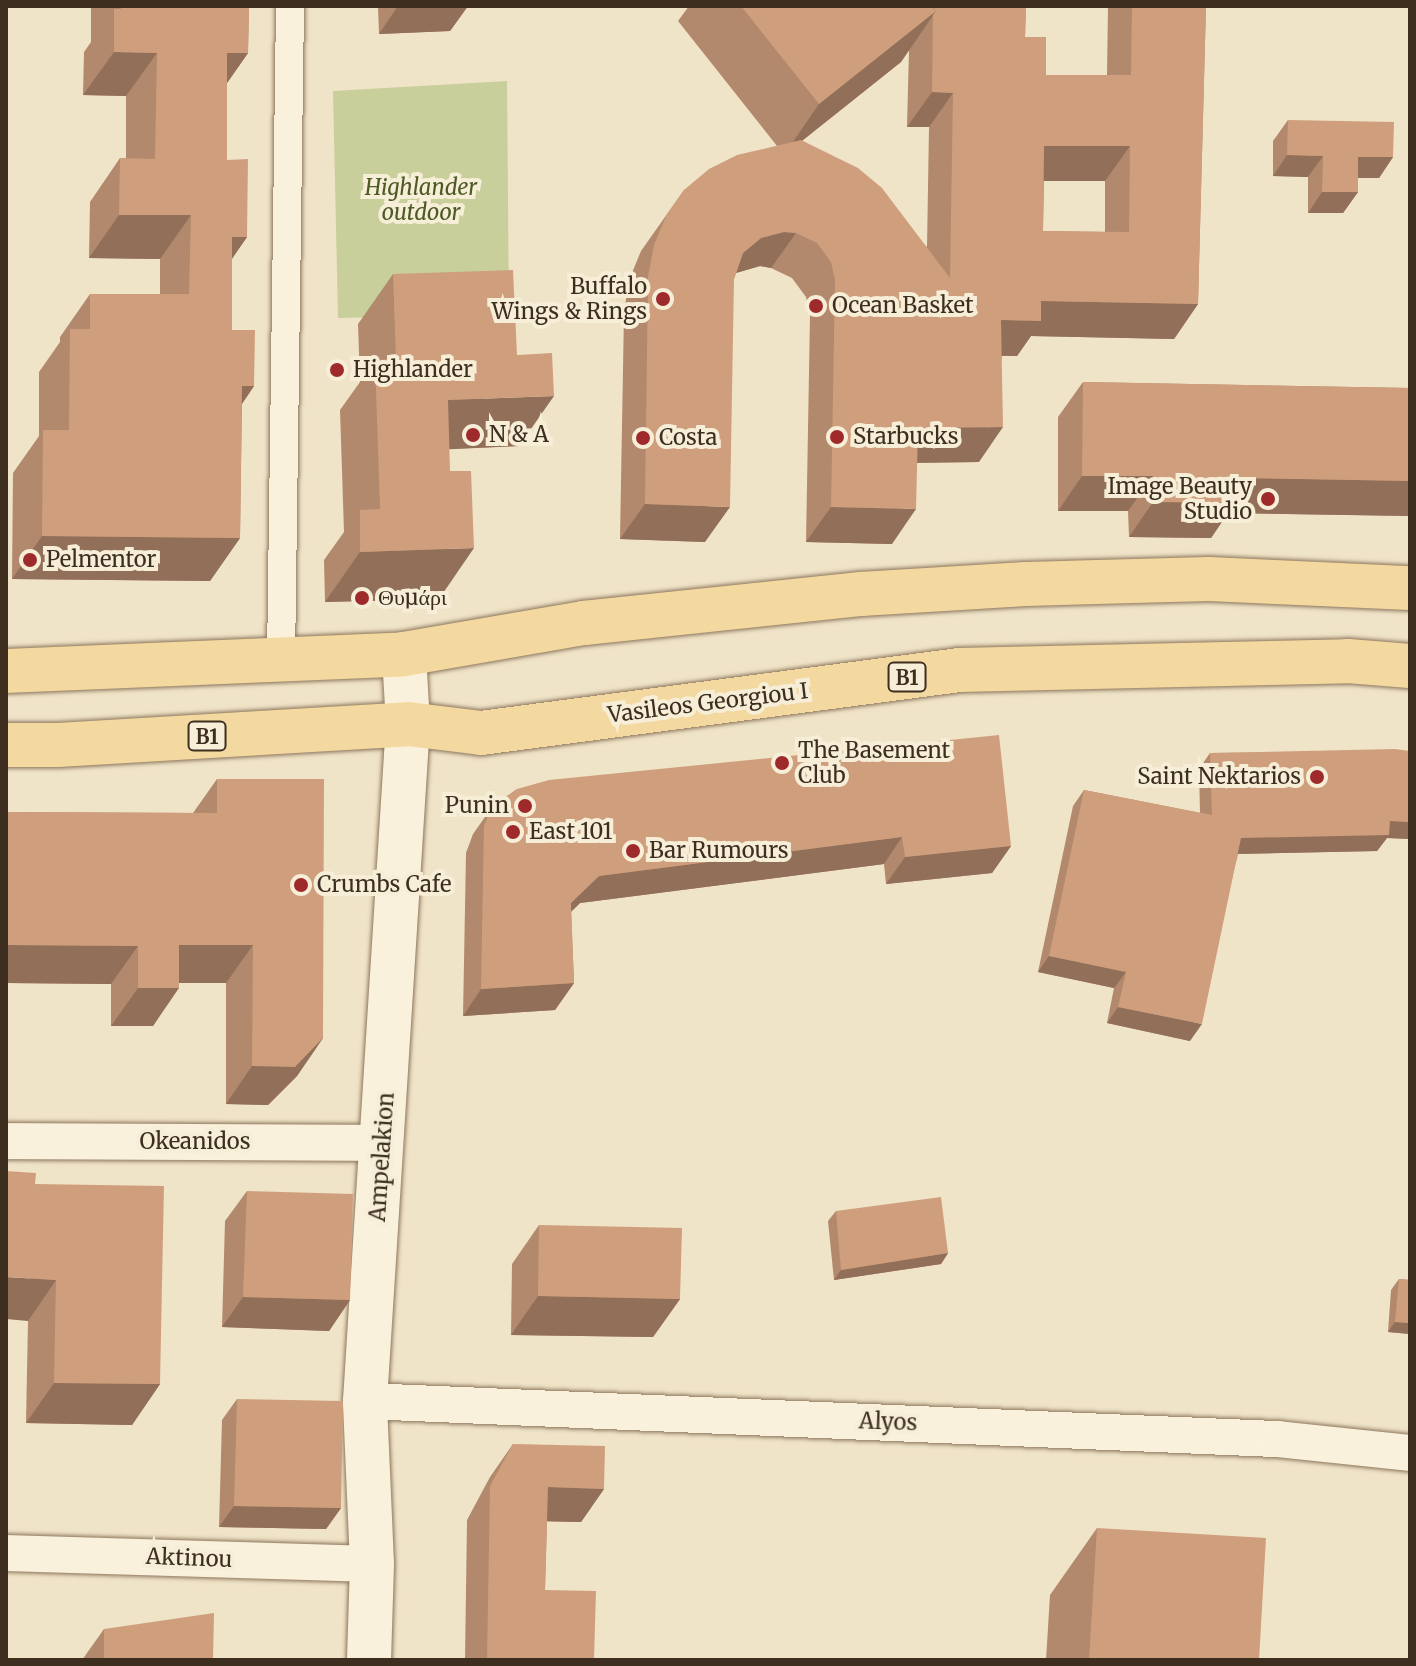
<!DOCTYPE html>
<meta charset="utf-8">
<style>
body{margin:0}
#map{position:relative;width:1416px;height:1666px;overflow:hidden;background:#f0e4c8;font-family:Merriweather,serif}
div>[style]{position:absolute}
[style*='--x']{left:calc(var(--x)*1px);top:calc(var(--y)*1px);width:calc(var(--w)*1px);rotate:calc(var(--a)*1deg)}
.green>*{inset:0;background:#c9cf9b}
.roads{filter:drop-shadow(0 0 2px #8d765c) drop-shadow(0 0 2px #8d765c)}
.pedestrian>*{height:28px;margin:-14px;padding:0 14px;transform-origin:14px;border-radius:14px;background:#faf1dc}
.minor>*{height:36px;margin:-18px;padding:0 18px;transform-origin:18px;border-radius:18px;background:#faf1dc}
.tertiary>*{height:44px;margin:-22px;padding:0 22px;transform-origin:22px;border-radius:22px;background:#faf1dc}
.primary>*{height:44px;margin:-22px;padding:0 22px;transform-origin:22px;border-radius:22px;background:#f3d9a0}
.wall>*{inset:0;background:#b2896c}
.shaded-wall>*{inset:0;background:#916f58}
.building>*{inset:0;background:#cf9f7d}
.dots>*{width:22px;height:22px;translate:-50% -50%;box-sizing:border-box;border:4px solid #f7eed8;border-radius:50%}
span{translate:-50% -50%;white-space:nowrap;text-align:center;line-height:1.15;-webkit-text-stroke:8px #f7eed8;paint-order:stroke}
.shield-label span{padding:2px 6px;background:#f7eed8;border:2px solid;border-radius:6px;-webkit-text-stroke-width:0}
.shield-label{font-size:20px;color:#3d2e20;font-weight:700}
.park-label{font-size:22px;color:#4d5a26;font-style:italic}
.poi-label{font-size:22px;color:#3d2e20}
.right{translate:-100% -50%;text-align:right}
.left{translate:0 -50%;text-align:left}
.street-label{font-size:22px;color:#3d2e20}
.frame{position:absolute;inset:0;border:8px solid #3d2e20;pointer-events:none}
</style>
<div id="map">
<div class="green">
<div style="clip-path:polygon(507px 81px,509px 314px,338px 318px,333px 91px)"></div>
</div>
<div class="roads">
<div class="pedestrian">
<div style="--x:281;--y:660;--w:654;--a:-89.21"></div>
</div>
<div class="minor">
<div style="--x:6;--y:1141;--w:377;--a:0.3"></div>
<div style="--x:365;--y:1401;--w:913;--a:2.39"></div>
<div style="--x:1277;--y:1439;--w:134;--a:6"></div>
<div style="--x:6;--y:1553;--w:366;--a:1.7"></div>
</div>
<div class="tertiary">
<div style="--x:369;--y:1660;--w:96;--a:-88.2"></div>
<div style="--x:372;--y:1564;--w:163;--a:-92.5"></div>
<div style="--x:365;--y:1401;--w:678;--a:-86.37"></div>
<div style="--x:408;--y:724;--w:70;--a:-93.3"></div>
</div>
<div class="primary">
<div style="--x:6;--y:671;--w:398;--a:-2.4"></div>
<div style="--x:404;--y:654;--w:183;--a:-9.8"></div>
<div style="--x:584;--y:623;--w:279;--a:-6"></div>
<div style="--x:861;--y:594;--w:165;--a:-3.5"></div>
<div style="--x:1026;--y:584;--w:183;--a:-1.6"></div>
<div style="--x:1209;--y:579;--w:201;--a:2.6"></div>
<div style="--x:6;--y:745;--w:52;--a:0"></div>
<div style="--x:58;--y:745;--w:351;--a:-3.4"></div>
<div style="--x:408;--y:724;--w:74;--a:7"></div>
<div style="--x:481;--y:733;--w:482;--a:-7.5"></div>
<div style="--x:959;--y:670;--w:389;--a:-1.3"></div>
<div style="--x:1348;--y:661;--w:62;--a:4.6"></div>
</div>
</div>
<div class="wall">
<div style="clip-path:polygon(91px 6px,249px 6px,248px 53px,227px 83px,227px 160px,247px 237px,232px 259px,232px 330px,254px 386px,242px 404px,240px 538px,210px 581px,12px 579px,13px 473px,39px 436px,39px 372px,60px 342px,60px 337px,90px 294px,160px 294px,160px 259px,89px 258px,90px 202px,120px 158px,126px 158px,126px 96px,83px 95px,84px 52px,91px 42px)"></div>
<div style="clip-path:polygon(378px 6px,468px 6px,450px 31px,379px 34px)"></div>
<div style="clip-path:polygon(evenodd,689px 6px,1026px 6px,1025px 37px,1046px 75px,1107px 75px,1108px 6px,1206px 6px,1198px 304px,1174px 339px,1031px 336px,1017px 356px,1002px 356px,979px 462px,917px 463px,892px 544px,806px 542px,810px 315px,806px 297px,792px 278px,771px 268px,760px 266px,736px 273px,734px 279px,705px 542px,620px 539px,624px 312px,629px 280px,641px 251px,684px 190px,777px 146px,678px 21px,689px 6px,909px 50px,907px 127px,929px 127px,927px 247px,802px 141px,901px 62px,909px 50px,689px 6px,1044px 181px,1105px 181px,1105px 232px,1043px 231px,1044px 181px)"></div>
<div style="clip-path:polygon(1288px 120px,1393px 157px,1379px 178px,1358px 178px,1358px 192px,1343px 213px,1308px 213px,1308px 177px,1273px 176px,1273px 141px)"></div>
<div style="clip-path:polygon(393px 274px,519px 446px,449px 449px,439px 599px,325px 602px,324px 560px,344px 532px,340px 410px,360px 382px,358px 324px)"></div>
<div style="clip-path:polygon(1083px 382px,1410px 388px,1410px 516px,1228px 513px,1211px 538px,1129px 537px,1128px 511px,1058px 511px,1058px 417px)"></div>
<div style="clip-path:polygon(1410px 751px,1410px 839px,1387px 838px,1377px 851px,1238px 854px,1190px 1041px,1107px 1023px,1114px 988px,1038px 972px,1073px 806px,1084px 790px,1200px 813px,1199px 769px,1210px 753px)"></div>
<div style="clip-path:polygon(217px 779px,323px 1038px,297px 1076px,268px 1105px,226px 1104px,226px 983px,179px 983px,153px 1026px,111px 1026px,111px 984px,6px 983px,6px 812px,193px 813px)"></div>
<div style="clip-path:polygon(517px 789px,1011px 846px,992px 873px,886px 884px,884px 864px,580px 903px,571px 912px,574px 983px,555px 1010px,463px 1016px,466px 853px,473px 834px,492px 807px)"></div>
<div style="clip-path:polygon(35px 1184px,160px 1384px,132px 1425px,26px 1423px,28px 1321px)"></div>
<div style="clip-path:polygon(247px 1191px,350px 1300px,329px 1331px,222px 1327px,225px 1221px)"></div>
<div style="clip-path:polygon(836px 1211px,948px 1253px,941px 1264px,834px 1280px,828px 1221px)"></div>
<div style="clip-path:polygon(539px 1225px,680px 1299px,653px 1337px,511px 1335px,512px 1264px)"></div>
<div style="clip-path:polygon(1399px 1279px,1410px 1280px,1410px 1334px,1388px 1332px,1391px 1290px)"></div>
<div style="clip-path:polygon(237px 1399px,341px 1508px,326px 1529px,219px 1527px,222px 1420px)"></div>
<div style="clip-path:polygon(513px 1444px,604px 1489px,581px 1522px,547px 1521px,545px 1590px,594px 1660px,465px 1660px,467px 1520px,490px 1477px)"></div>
<div style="clip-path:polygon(1097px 1528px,1259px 1660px,1046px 1660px,1050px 1595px)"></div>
<div style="clip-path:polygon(104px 1629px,213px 1660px,82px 1660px)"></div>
</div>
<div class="shaded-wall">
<div style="clip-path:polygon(398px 6px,468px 6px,450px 31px,379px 34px)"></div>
<div style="clip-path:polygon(936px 11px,901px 62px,784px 155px,819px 104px)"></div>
<div style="clip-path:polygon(114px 52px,157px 53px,126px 96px,83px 95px)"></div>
<div style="clip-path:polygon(227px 53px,248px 53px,218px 96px)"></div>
<div style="clip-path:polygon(932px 92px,953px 93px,929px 127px,907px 127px)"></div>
<div style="clip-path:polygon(1044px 146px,1130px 146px,1105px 181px,1020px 181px)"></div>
<div style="clip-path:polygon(1287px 155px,1323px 156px,1308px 177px,1273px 176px)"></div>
<div style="clip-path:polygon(1358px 157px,1393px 157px,1379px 178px,1344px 178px)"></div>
<div style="clip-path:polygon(1322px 192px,1358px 192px,1343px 213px,1308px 213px)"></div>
<div style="clip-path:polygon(119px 215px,191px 215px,160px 259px,89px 258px)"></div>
<div style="clip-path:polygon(784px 232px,796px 233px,771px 268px,760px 266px,736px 273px,743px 253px,761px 238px)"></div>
<div style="clip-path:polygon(232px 237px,247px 237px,217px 280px)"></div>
<div style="clip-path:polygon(1041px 301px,1198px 304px,1174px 339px,1031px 336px,1017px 356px,976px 355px,1001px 320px)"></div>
<div style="clip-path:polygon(242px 386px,254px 386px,224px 430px)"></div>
<div style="clip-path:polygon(554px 396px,519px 446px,412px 451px,448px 400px)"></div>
<div style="clip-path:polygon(1003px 427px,979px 462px,893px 463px,918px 428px)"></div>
<div style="clip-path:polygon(1082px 476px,1153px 476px,1128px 511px,1058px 511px)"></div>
<div style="clip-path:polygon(1236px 478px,1410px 481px,1410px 516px,1228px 513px,1211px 538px,1129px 537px,1153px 502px)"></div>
<div style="clip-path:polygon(645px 504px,730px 507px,705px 542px,620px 539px)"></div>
<div style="clip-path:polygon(831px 507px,916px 509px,892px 544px,806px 542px)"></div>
<div style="clip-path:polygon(42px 536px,240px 538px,210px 581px,12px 579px)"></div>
<div style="clip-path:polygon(474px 548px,439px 599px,325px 602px,360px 552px)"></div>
<div style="clip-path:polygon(1390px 821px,1410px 822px,1410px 839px,1387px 838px,1377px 851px,1230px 854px,1241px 838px)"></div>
<div style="clip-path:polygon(902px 837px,884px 864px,580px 903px,552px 930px,571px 903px,599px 876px)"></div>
<div style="clip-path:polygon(1011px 846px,992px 873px,886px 884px,905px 857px)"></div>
<div style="clip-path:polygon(6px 945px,138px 946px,111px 984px,6px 983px)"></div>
<div style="clip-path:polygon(179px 945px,253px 945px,226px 983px,153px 983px)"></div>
<div style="clip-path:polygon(1049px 956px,1126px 972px,1114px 988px,1038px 972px)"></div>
<div style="clip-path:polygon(574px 983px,555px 1010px,463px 1016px,481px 989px)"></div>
<div style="clip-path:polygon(138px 988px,179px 988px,153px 1026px,111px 1026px)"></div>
<div style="clip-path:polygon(1118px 1007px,1202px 1024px,1190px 1041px,1107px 1023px)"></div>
<div style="clip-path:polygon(323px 1038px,297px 1076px,268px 1105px,226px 1104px,252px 1066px)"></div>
<div style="clip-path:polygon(948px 1253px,941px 1264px,834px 1280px,841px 1270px)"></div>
<div style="clip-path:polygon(6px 1277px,56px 1280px,28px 1321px,6px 1319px)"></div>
<div style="clip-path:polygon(538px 1296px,680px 1299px,653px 1337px,511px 1335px)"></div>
<div style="clip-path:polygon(243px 1297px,350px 1300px,329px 1331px,222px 1327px)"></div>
<div style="clip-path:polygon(1395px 1322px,1410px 1323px,1410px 1334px,1388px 1332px)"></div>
<div style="clip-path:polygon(54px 1383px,160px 1384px,132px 1425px,26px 1423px)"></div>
<div style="clip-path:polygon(548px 1487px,604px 1489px,581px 1522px,524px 1521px)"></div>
<div style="clip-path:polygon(234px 1506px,341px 1508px,326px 1529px,219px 1527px)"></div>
</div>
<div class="building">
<div style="clip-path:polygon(121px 6px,249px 6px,248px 53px,227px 53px,227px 160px,248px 159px,247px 237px,232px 237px,232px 330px,255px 330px,254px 386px,242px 386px,240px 538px,42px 536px,43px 430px,69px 430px,70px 329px,90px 329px,90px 294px,189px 294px,191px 215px,119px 215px,120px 158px,155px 159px,157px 53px,114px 52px,114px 9px,121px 9px)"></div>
<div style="clip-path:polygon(741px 6px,931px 6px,936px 11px,819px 104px)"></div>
<div style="clip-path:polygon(evenodd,933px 6px,1026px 6px,1025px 37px,1046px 37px,1046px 75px,1131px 75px,1132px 6px,1206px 6px,1198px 304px,1041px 301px,1041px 321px,1001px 320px,1003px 427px,918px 428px,916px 509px,831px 507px,835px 280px,831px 262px,817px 243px,796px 233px,784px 232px,761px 238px,743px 253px,734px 279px,730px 507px,645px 504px,648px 277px,654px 245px,666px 216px,684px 190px,709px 169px,737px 155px,801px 140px,858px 168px,882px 188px,950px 278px,953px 93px,932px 92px,933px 15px,936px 11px,933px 6px,1044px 146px,1130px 146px,1129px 232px,1043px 231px,1044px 146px)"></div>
<div style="clip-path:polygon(1288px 120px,1394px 122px,1393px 157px,1358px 157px,1358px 192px,1322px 192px,1323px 156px,1287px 155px)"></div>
<div style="clip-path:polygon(513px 270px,517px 355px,552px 353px,554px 396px,448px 400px,450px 471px,471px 471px,474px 548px,360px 552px,360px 510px,380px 509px,375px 360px,396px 359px,393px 274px)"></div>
<div style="clip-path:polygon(1083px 382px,1410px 388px,1410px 481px,1236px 478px,1236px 503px,1153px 502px,1153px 476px,1082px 476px)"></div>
<div style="clip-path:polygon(999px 735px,1011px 846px,905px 857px,902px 837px,599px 876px,571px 903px,574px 983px,481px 989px,484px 826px,492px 807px,517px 789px,549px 780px)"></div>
<div style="clip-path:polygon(1395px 749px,1410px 751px,1410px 822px,1390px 821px,1389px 835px,1241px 838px,1202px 1024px,1118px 1007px,1126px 972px,1049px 956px,1084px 790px,1212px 815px,1210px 753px)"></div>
<div style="clip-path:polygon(217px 779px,324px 779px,323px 1038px,295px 1067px,252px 1066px,253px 945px,179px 945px,179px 988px,138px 988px,138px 946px,6px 945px,6px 812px,217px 813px)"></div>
<div style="clip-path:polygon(6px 1171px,36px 1173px,35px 1184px,164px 1186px,160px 1384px,54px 1383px,56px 1280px,6px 1277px)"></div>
<div style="clip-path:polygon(247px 1191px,353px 1194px,350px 1300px,243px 1297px)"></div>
<div style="clip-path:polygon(941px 1197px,948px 1253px,841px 1270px,836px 1211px)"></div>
<div style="clip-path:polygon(539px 1225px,682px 1228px,680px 1299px,538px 1296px)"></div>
<div style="clip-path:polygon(1399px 1279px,1410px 1280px,1410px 1323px,1395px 1322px)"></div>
<div style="clip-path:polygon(237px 1399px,343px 1401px,341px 1508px,234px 1506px)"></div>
<div style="clip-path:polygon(513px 1444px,605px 1446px,604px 1489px,548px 1487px,545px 1590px,596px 1591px,594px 1660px,487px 1660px,490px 1486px)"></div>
<div style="clip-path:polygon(1097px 1528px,1266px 1538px,1259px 1660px,1089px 1660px)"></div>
<div style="clip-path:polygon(214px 1613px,213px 1660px,104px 1660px,104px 1629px)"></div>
</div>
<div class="dots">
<div style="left:663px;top:299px;background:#9e2a2b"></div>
<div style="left:816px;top:306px;background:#9e2a2b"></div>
<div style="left:337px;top:370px;background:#9e2a2b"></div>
<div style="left:473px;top:435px;background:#9e2a2b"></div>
<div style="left:837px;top:437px;background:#9e2a2b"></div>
<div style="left:643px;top:438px;background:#9e2a2b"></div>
<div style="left:1268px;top:499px;background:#9e2a2b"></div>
<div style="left:30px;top:560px;background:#9e2a2b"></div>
<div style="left:362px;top:598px;background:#9e2a2b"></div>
<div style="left:782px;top:763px;background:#9e2a2b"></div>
<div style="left:1317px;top:777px;background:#9e2a2b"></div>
<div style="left:525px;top:806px;background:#9e2a2b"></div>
<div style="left:513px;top:832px;background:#9e2a2b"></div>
<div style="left:633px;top:851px;background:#9e2a2b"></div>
<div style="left:301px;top:885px;background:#9e2a2b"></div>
</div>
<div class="shield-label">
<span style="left:907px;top:677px">B1</span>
<span style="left:207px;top:736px">B1</span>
</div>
<div class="park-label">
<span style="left:421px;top:200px">Highlander<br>outdoor</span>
</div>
<div class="poi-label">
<span class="right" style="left:647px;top:299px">Buffalo<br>Wings &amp; Rings</span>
<span class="left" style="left:832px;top:306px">Ocean Basket</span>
<span class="left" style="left:353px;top:370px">Highlander</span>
<span class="left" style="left:489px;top:435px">N &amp; A</span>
<span class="left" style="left:853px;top:437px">Starbucks</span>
<span class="left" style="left:659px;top:438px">Costa</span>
<span class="right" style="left:1252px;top:499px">Image Beauty<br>Studio</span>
<span class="left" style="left:46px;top:560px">Pelmentor</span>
<span class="left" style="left:378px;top:598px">Θυμάρι</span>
<span class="left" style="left:798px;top:763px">The Basement<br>Club</span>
<span class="right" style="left:1301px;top:777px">Saint Nektarios</span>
<span class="right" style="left:509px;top:806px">Punin</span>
<span class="left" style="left:529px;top:832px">East 101</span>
<span class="left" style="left:649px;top:851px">Bar Rumours</span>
<span class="left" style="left:317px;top:885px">Crumbs Cafe</span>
</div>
<div class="street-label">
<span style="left:708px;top:703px;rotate:-7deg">Vasileos Georgiou I</span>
<span style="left:195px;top:1142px">Okeanidos</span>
<span style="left:382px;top:1157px;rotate:-86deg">Ampelakion</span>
<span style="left:888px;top:1422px;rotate:2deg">Alyos</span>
<span style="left:189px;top:1558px;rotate:2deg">Aktinou</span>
</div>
<div class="frame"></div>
</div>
